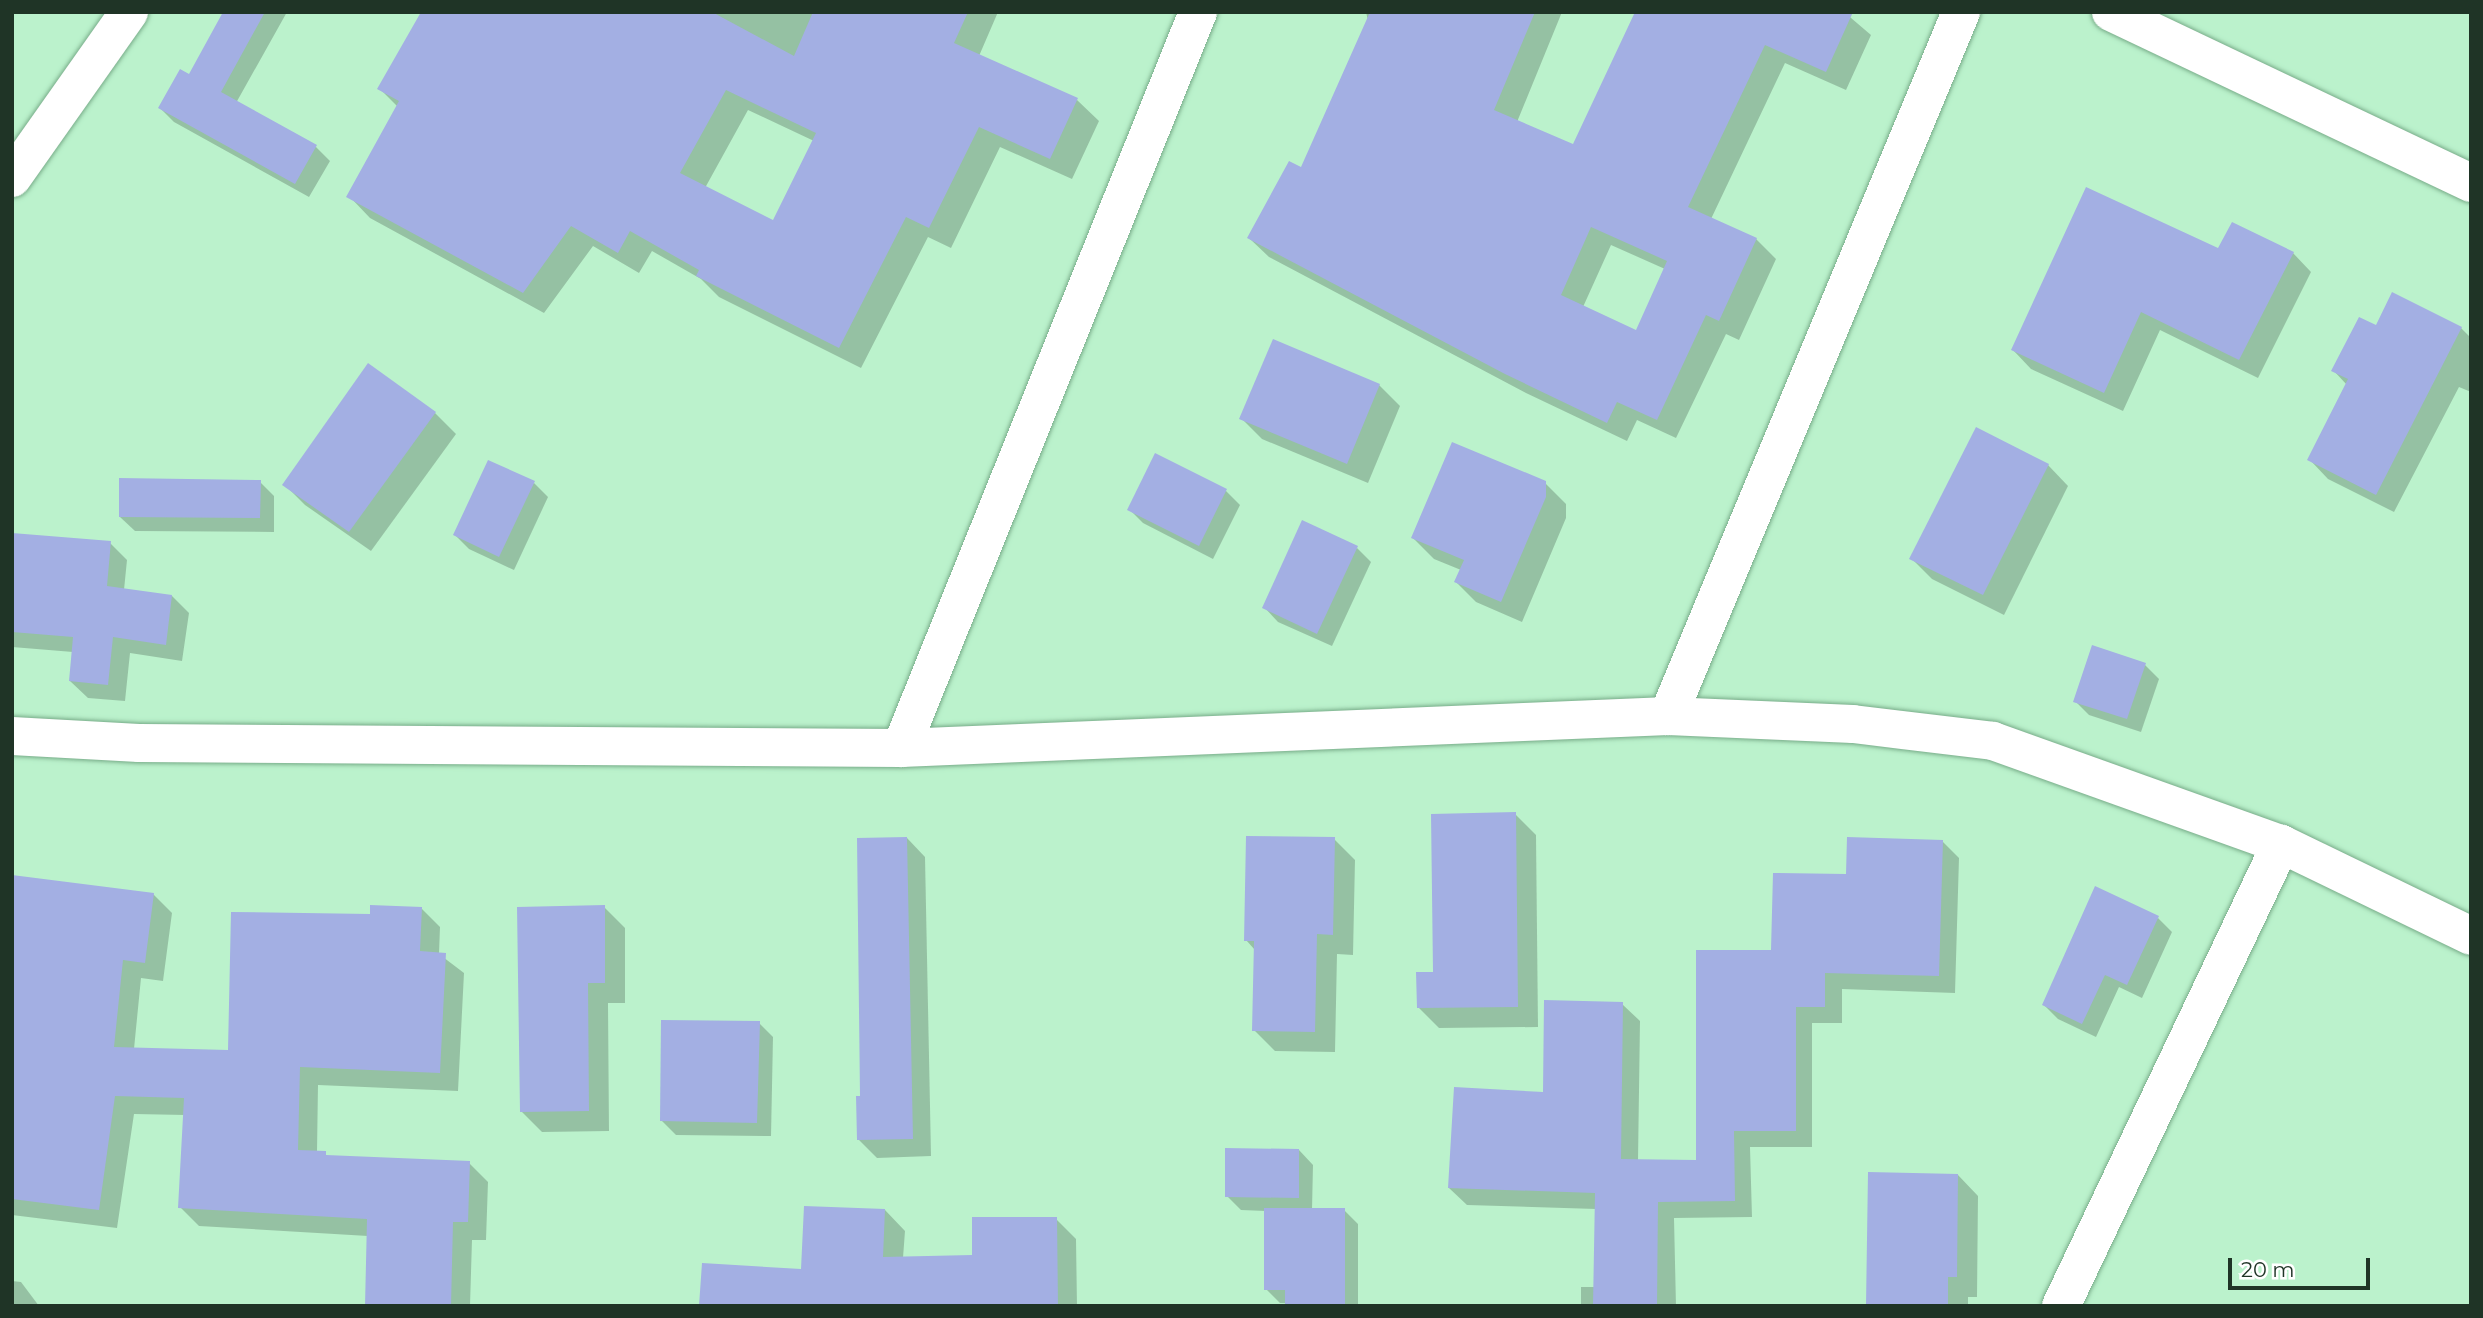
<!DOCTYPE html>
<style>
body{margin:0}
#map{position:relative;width:2483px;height:1318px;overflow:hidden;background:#bbf2cc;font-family:Montserrat,sans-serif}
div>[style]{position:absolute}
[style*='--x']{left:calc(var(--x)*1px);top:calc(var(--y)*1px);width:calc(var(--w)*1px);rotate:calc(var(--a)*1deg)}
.shadow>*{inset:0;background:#0003}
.building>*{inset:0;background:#a3afe3}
.roads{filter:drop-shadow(0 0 2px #78ac89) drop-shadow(0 0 2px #78ac89)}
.street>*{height:38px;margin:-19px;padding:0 19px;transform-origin:19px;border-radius:19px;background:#fff}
.secondary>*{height:38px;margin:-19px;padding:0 19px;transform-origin:19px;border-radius:19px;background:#fff}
span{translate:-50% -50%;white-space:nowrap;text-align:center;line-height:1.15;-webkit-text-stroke:7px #fff;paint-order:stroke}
.frame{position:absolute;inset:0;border:14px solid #1f3426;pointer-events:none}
.scale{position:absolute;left:2228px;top:1258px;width:142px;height:32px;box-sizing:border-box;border:4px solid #1f3426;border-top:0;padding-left:9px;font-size:21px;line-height:24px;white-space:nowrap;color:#1f3426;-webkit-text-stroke:5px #fff;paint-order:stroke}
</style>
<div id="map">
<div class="shadow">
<div style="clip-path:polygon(225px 12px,287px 12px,236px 103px,316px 147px,330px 161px,309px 197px,174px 122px,160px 108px,190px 77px)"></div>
<div style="clip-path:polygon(evenodd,507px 12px,998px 12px,979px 56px,1077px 100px,1099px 121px,1072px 179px,1000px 147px,951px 248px,928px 237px,861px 368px,719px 297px,701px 279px,652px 251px,639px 273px,593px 246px,544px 313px,370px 218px,349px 196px,398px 107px,380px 89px,507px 12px,748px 110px,814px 141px,774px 222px,705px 188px,748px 110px)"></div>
<div style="clip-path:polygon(evenodd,1366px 12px,1562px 12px,1517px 122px,1573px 147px,1637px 12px,1844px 12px,1871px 35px,1846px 90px,1785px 63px,1711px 219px,1756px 239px,1776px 259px,1739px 340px,1726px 334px,1676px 438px,1637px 420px,1627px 441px,1526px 393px,1269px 257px,1249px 238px,1302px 170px,1368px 21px,1366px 12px,1611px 245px,1665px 269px,1637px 332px,1583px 307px,1611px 245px)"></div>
<div style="clip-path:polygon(2219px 250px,2293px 253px,2311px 272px,2258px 378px,2160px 330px,2123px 411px,2031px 369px,2013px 350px)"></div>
<div style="clip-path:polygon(2376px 328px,2461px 328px,2471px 338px,2471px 392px,2459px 387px,2394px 512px,2328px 479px,2310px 460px,2347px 385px,2333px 370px)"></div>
<div style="clip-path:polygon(368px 365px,435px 413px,456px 434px,371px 551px,305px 505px,284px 484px)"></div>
<div style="clip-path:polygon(1379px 385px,1400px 406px,1368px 483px,1262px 439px,1242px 419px)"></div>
<div style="clip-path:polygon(1156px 455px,1226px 491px,1240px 505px,1213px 559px,1143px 523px,1129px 509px)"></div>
<div style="clip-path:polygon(2048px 465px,2068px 486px,2004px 615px,1932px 579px,1911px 558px)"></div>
<div style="clip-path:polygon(260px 482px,274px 496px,274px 532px,135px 531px,120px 517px)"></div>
<div style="clip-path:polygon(534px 483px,548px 497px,514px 570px,469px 549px,455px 535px)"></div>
<div style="clip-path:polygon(1545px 483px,1566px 504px,1566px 518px,1522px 622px,1476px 602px,1456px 582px,1461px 570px,1434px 559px,1413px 538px)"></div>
<div style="clip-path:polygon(12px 535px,110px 543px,127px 560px,124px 590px,172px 596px,189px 613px,182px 661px,130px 653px,125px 701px,88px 698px,70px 681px,73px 652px,12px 647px)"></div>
<div style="clip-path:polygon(1357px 548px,1371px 562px,1332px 646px,1278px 622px,1264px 607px)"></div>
<div style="clip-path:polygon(2145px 665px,2159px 679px,2141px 732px,2089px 715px,2075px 701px)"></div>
<div style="clip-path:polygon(1515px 814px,1536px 835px,1538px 1027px,1439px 1028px,1418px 1007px)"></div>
<div style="clip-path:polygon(907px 838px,925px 857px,931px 1156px,877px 1158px,858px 1139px)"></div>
<div style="clip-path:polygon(1334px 839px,1355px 860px,1353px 955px,1337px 954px,1335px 1052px,1275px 1051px,1254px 1030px,1255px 950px,1246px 940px)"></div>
<div style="clip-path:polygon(1942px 841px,1959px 858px,1955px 993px,1842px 989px,1842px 1023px,1812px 1023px,1812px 1147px,1750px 1147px,1752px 1217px,1674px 1218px,1676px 1306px,1581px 1306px,1581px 1287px,1595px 1287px,1596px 1209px,1467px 1205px,1449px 1188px,1545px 1094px,1622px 1004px,1640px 1021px,1638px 1161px,1698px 1162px,1773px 952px,1848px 876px)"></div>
<div style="clip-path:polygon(12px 877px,153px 894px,172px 913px,163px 981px,141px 978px,134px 1049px,229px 1051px,371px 915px,421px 908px,440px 927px,439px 954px,464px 973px,458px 1091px,318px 1085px,317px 1152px,330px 1157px,469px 1163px,488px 1182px,486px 1240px,472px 1240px,470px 1306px,367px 1306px,368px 1236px,199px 1226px,180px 1207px,185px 1115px,134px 1114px,117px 1228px,12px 1215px)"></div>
<div style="clip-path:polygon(604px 907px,625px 928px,625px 1003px,608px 1003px,609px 1131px,542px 1132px,521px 1111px)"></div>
<div style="clip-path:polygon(2158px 918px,2172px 932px,2142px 998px,2119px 987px,2096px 1037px,2058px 1019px,2044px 1005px)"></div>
<div style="clip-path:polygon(759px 1023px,773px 1037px,771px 1136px,676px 1135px,662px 1121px)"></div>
<div style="clip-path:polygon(1299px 1150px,1313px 1165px,1312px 1210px,1344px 1210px,1358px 1224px,1358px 1306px,1280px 1303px,1266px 1289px,1266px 1211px,1241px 1210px,1227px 1196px)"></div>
<div style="clip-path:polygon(1958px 1175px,1978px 1196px,1977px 1297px,1968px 1297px,1968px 1306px,1868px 1306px)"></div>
<div style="clip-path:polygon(885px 1210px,905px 1231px,903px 1258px,974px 1256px,1056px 1219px,1076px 1239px,1077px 1306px,700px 1306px,802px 1271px)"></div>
<div style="clip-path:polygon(12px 1281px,21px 1282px,39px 1306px,12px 1306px)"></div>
</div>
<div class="building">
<div style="clip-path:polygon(223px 12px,265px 12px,221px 92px,317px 145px,295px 184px,158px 108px,180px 69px,189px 74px)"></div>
<div style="clip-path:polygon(evenodd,421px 12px,712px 12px,794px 56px,813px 12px,968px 12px,954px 43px,1078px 98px,1050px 159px,979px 127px,929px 228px,906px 217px,839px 348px,696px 276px,699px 270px,630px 231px,618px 253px,571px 226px,523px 293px,346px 197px,399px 101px,377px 89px,421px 12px,726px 90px,816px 133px,773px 220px,680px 173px,726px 90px)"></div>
<div style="clip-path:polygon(evenodd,1370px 12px,1535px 12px,1494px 110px,1573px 144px,1635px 12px,1853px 12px,1826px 72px,1765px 45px,1688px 207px,1757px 238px,1719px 321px,1706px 315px,1657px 420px,1617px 402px,1607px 423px,1505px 374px,1247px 238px,1289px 161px,1301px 167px,1370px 12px,1591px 227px,1667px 261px,1636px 330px,1561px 295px,1591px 227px)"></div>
<div style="clip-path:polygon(2086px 187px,2218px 248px,2232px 222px,2294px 252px,2239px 360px,2141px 312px,2104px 393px,2011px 350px)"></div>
<div style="clip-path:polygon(2392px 292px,2462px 327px,2376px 495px,2307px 460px,2348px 379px,2331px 371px,2359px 317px,2376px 325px)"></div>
<div style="clip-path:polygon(1273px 339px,1380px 384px,1347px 464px,1239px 419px)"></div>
<div style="clip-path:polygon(368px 363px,436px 412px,349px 532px,282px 485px)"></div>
<div style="clip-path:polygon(1976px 427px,2049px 464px,1983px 595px,1909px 559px)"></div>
<div style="clip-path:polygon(1452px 442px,1546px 481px,1546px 497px,1501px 602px,1454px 582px,1464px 560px,1411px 538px)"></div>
<div style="clip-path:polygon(1155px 453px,1227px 489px,1199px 546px,1127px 510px)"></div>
<div style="clip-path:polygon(488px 460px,535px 481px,499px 557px,453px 535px)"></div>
<div style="clip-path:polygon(119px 478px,261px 480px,260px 518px,119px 517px)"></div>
<div style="clip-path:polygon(1302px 520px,1358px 546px,1317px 634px,1262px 608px)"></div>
<div style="clip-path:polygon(12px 533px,111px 541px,107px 586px,172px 595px,166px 645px,113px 637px,108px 685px,69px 681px,73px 637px,12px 632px)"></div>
<div style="clip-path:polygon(2092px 645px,2146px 663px,2127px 719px,2073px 702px)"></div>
<div style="clip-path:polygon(1516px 812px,1518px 1007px,1417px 1008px,1416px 972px,1433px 972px,1431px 814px)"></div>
<div style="clip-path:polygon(1246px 836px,1335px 837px,1333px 935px,1317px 934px,1315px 1032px,1252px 1031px,1254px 941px,1244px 941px)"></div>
<div style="clip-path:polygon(907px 837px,913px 1139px,857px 1140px,856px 1096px,860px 1096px,857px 838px)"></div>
<div style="clip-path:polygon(1847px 837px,1943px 840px,1939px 976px,1825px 973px,1825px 1007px,1796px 1007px,1796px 1131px,1734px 1131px,1735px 1201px,1658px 1202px,1657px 1306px,1593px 1306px,1595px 1193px,1448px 1188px,1454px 1087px,1543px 1092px,1544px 1000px,1623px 1002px,1621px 1159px,1696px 1160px,1696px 950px,1771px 950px,1773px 873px,1846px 874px)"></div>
<div style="clip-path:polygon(12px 875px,154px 893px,145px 963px,123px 960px,114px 1047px,228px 1050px,231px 912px,370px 914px,370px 905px,422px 907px,420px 951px,446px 953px,440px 1073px,300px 1067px,298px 1150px,326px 1151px,326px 1155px,470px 1161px,468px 1222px,453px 1222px,451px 1306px,365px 1306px,367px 1219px,178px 1208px,184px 1098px,115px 1096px,99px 1210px,12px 1199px)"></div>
<div style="clip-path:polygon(2095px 886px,2159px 916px,2127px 985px,2105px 975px,2082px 1024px,2042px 1005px)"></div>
<div style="clip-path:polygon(605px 905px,605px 983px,588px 983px,589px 1111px,520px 1112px,517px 907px)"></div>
<div style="clip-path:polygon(661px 1020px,760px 1021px,757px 1123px,660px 1121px)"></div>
<div style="clip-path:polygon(1225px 1148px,1299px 1149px,1299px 1198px,1225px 1197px)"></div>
<div style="clip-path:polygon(1868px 1172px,1958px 1174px,1957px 1277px,1948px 1277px,1948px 1306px,1866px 1306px)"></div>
<div style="clip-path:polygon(804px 1206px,885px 1209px,883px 1257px,972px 1255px,972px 1217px,1057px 1217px,1058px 1306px,699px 1306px,702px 1263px,801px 1269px)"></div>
<div style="clip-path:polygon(1264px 1208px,1345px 1208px,1345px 1306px,1285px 1306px,1285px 1290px,1264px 1290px)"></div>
</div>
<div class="roads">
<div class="street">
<div style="--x:2111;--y:12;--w:399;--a:25.4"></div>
<div style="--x:1668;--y:716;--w:763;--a:-67.4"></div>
<div style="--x:12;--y:736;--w:127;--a:3.2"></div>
<div style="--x:139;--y:743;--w:762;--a:0.38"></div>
<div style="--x:901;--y:748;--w:768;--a:-2.39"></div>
<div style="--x:1668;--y:716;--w:185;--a:2.5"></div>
<div style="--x:1853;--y:724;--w:141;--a:6.9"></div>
<div style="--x:1993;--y:741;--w:306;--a:19.7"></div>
<div style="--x:2281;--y:844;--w:211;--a:25.8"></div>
<div style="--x:901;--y:748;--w:794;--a:-68.02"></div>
<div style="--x:2061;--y:1306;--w:512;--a:-64.54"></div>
</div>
<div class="secondary">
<div style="--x:12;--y:178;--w:203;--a:-54.8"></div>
</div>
</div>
<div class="frame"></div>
<div class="scale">20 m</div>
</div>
